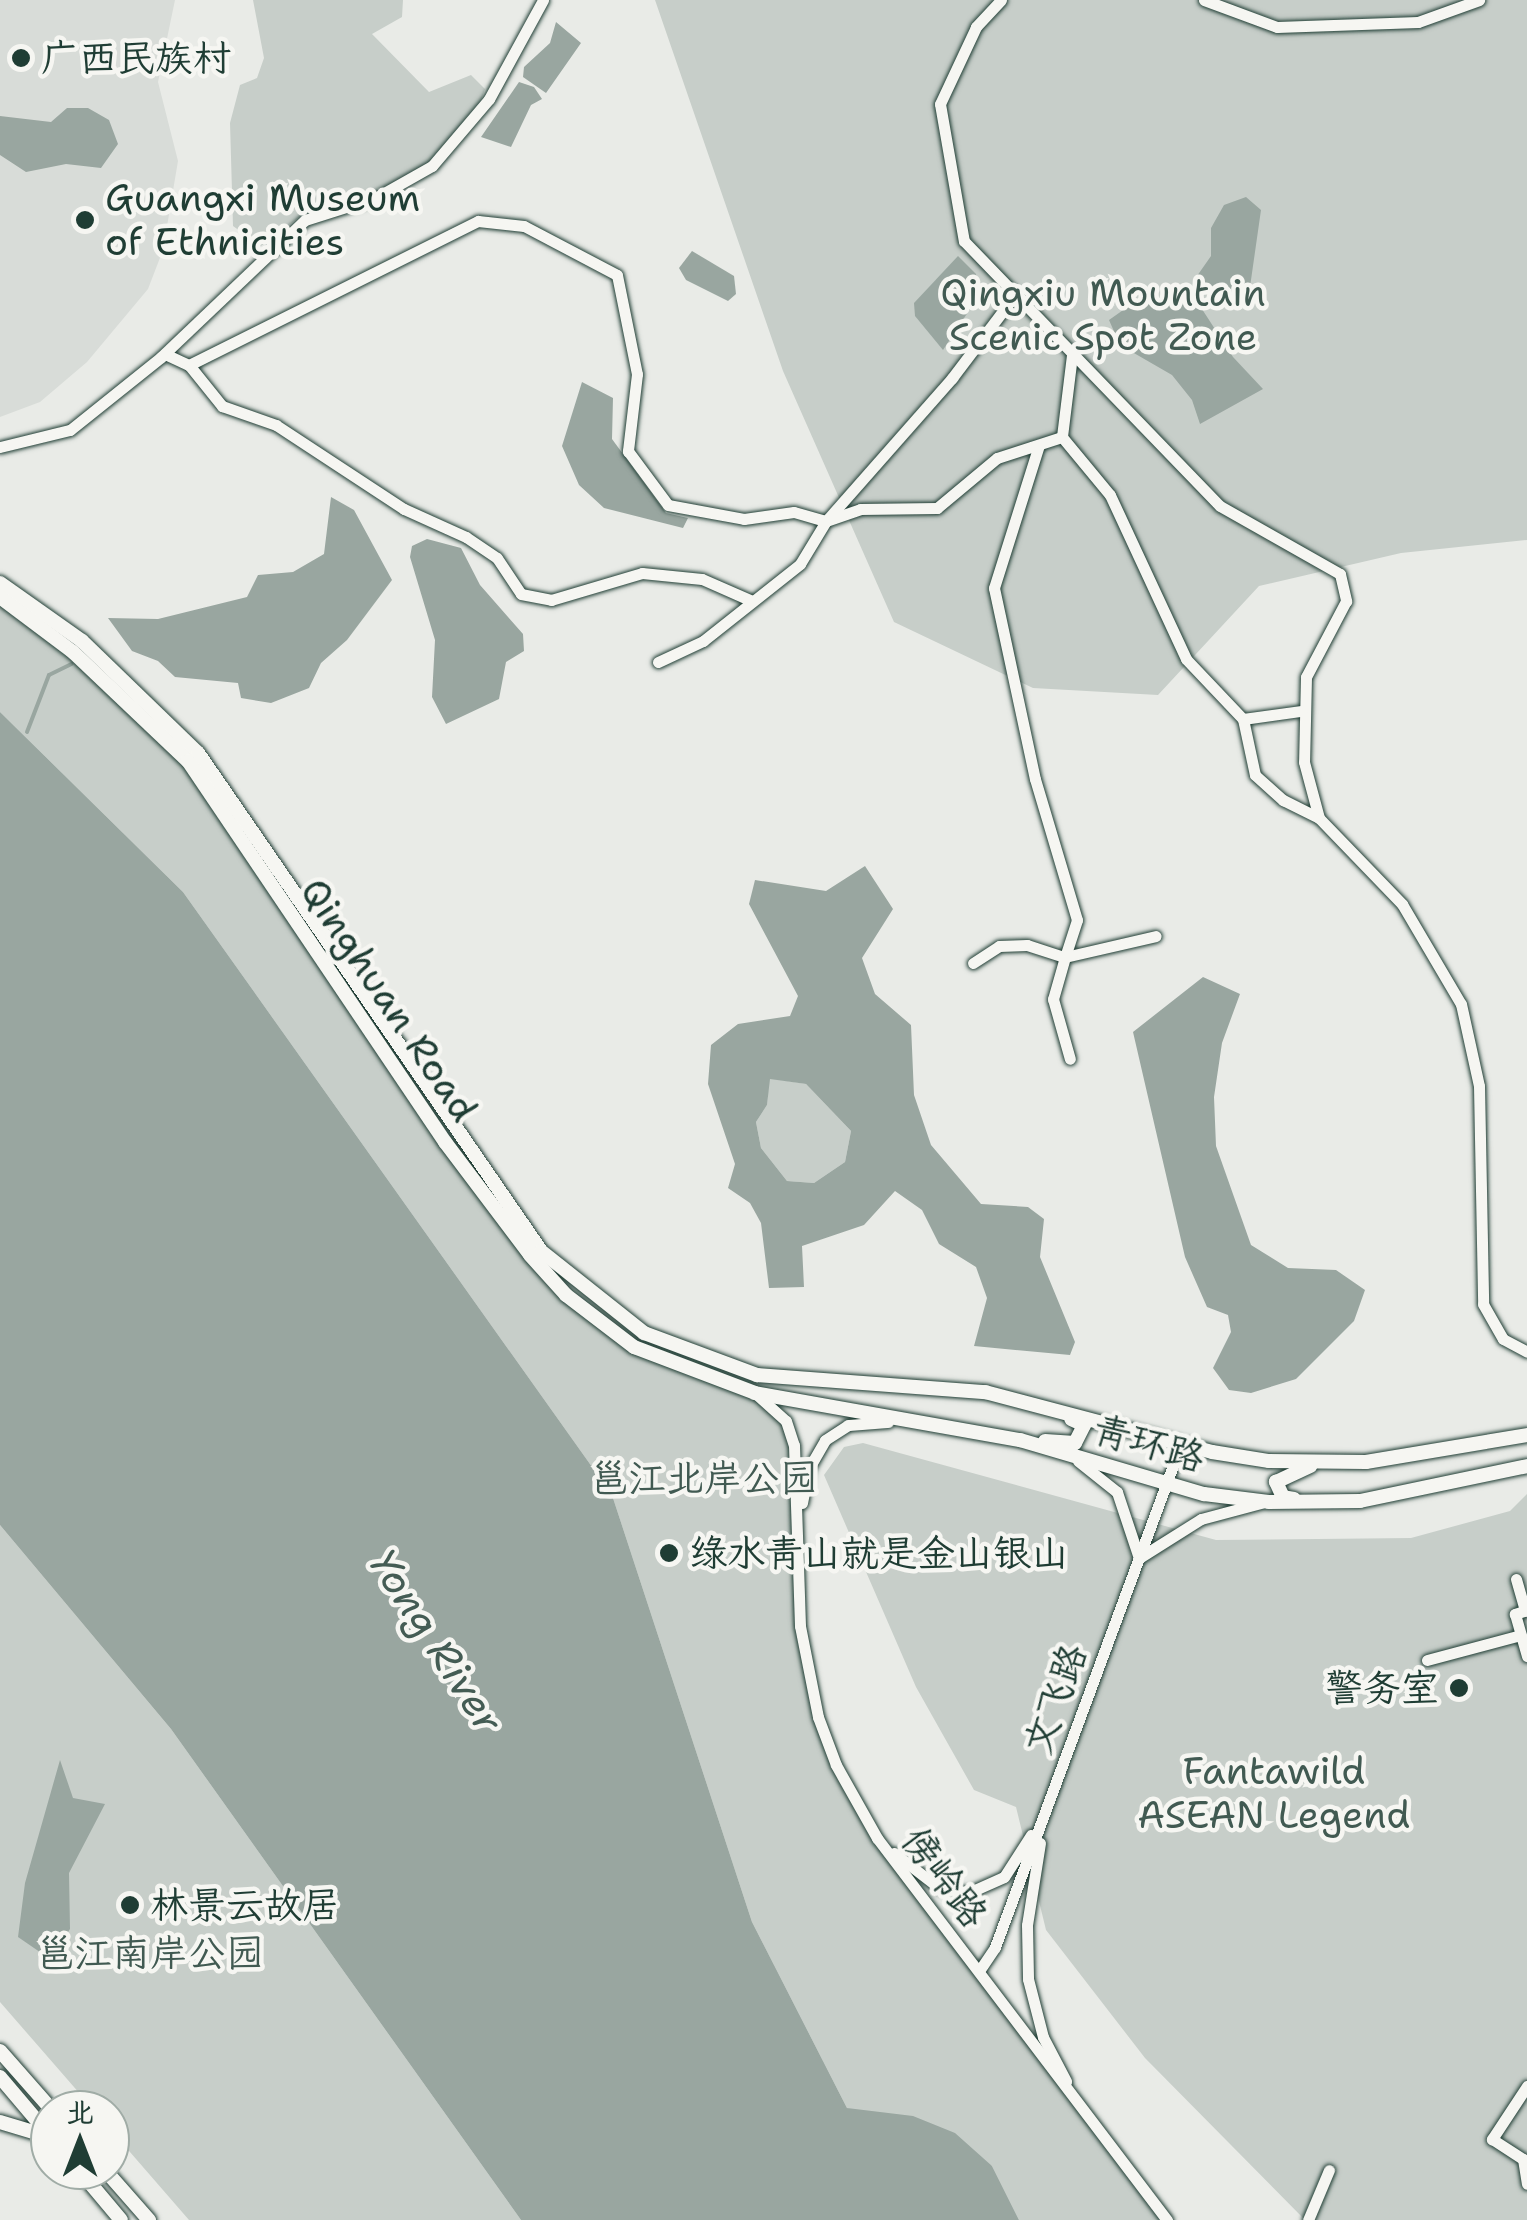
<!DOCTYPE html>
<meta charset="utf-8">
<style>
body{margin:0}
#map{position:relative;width:1527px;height:2220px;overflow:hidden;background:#e9ebe7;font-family:"Shantell Sans","LXGW WenKai TC",sans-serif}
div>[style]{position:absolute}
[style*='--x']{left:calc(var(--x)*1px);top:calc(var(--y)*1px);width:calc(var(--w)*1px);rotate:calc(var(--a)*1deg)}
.built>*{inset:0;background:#d8dcd8}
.green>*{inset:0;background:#c7cec9}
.water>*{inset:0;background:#99a6a0}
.stream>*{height:4px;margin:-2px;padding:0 2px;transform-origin:2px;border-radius:2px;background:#99a6a0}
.roads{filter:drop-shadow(0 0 2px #1f3d34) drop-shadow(0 0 2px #1f3d34)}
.minor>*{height:11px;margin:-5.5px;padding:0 5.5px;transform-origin:5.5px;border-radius:5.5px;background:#f6f6f2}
.major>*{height:14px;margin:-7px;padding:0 7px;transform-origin:7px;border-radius:7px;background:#f6f6f2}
.dots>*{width:28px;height:28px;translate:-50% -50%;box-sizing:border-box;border:5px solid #f6f6f2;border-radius:50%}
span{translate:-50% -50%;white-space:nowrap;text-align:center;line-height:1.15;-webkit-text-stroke:9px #f6f6f2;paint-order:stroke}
.poi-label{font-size:38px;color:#1f3d34}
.left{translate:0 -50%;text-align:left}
.right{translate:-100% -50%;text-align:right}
.park-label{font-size:38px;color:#415a52}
.street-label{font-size:38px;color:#1f3d34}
.water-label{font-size:40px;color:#445c54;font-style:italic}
.north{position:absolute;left:30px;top:2090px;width:100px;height:100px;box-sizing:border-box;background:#f6f6f2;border:2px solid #a0aca6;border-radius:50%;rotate:0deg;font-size:28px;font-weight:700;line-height:40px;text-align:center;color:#1f3d34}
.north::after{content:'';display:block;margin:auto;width:35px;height:45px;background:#1f3d34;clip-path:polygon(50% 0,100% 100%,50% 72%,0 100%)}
</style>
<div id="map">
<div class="built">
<div style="clip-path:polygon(0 0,175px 0,158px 82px,178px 161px,163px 250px,148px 289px,87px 362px,40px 402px,0 417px)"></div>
</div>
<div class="green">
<div style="clip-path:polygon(253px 0,403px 0,402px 17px,372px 34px,429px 92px,471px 75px,485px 89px,474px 120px,399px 192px,378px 188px,368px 202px,302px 215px,261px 246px,233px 226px,230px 123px,240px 85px,257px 78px,264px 58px)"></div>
<div style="clip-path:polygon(655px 0,1527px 0,1527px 540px,1401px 553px,1259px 586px,1158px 695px,1033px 688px,894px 622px,783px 371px)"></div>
<div style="clip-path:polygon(0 597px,188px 761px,530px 1255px,634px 1347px,755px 1393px,791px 1432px,808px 1675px,857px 1806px,1167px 2220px,1019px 2220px,992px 2166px,847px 2108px,752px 1922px,612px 1495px,183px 892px,0 712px)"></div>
<div style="clip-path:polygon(769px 1078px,806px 1084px,851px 1131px,845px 1162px,814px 1183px,787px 1181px,761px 1148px,756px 1122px,767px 1105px)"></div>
<div style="clip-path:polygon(863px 1443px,1216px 1540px,1411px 1538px,1510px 1511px,1527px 1494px,1527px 2220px,1305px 2220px,1145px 2058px,1046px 1930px,1016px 1807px,974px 1790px,916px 1687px,824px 1475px,844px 1447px)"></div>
<div style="clip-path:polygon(0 1525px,171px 1729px,521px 2220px,189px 2220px,110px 2129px,110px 2110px,94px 2110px,0 2002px)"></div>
</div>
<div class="water">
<div style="clip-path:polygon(556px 22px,581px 43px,546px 93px,523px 77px,524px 67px,550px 43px)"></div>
<div style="clip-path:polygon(519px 82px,534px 87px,542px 99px,531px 105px,511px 147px,481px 137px)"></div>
<div style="clip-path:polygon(67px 108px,88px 108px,109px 120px,118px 144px,101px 168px,66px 164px,26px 172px,0 155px,0 116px,51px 122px)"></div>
<div style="clip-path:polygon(1246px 197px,1261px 210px,1248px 301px,1236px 303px,1227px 292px,1202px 289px,1197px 276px,1211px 256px,1211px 228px,1224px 205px)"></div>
<div style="clip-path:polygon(692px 251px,734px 276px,736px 294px,728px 301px,686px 280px,679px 268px)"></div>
<div style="clip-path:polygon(958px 256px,976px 274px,980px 294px,943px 350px,915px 316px,914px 303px)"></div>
<div style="clip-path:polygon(1136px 301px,1200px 306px,1233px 357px,1263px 389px,1200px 424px,1192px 400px,1172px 375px,1120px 345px,1109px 320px)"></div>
<div style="clip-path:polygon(582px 382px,613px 398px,612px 439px,666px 513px,688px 518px,683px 528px,604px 508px,579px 485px,562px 446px)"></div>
<div style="clip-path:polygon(331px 497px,354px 510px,392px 580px,347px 640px,321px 663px,309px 688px,271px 703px,241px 698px,238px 683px,175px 677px,158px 661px,132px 651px,108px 618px,158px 619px,247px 597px,258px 575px,293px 572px,324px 554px)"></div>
<div style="clip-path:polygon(427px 539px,461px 548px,480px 585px,523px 634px,524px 651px,506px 662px,499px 699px,446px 724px,432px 697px,435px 640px,410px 557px,412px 546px)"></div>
<div style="clip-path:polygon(0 712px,183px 892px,612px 1495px,752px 1922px,847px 2108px,913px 2116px,955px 2133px,992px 2166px,1019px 2220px,521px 2220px,171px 1729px,0 1525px)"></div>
<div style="clip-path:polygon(evenodd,865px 866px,893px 909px,862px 958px,875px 994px,911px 1025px,914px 1095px,931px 1145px,981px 1204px,1028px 1207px,1044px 1219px,1040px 1257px,1075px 1342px,1070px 1355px,974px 1346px,987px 1298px,976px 1267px,939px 1244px,922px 1210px,895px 1191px,864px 1225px,802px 1246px,804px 1287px,769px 1288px,761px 1223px,750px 1203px,728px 1188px,735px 1164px,708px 1084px,711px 1045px,738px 1024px,790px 1016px,798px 996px,749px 904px,755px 880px,826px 891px,865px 866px,770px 1079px,806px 1084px,851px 1131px,845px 1162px,814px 1183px,787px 1181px,761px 1148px,756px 1122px,767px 1105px,770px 1079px)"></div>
<div style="clip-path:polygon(1203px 977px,1240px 994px,1222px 1043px,1214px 1097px,1216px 1146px,1251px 1245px,1288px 1268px,1336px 1270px,1365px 1290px,1354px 1321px,1296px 1379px,1251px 1393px,1229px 1390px,1213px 1368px,1231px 1332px,1228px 1315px,1207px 1307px,1185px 1257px,1133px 1032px)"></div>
<div style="clip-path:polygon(60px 1760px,73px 1798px,105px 1804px,69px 1873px,70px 1929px,50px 1959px,18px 1937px,25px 1883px)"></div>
</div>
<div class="stream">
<div style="--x:27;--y:732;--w:61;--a:-68.9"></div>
<div style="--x:49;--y:675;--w:25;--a:-26"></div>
</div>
<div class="roads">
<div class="minor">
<div style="--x:1001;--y:0;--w:37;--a:133"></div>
<div style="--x:976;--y:27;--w:85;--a:115.1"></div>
<div style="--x:940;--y:104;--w:139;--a:80.1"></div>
<div style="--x:964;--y:241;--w:368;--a:46"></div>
<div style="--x:1220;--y:506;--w:138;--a:29.5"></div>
<div style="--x:1340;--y:574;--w:28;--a:77"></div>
<div style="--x:1346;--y:601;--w:86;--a:117.8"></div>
<div style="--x:1306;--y:677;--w:85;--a:91.3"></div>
<div style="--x:1304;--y:762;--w:58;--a:75"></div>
<div style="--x:1319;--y:818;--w:120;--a:46"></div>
<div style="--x:1402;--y:904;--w:116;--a:59.5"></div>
<div style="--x:1461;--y:1004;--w:84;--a:77.6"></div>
<div style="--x:1479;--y:1086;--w:218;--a:88.9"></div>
<div style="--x:1483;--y:1304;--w:40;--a:60.3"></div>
<div style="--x:1503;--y:1339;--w:27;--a:28"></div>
<div style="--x:1204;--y:0;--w:78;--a:20.3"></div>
<div style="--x:1277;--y:27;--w:141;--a:-2"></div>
<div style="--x:1418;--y:22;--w:65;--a:-19.8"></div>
<div style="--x:165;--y:354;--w:26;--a:25"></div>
<div style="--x:189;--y:365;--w:323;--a:-26.5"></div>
<div style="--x:478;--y:221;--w:46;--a:6.2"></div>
<div style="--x:524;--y:226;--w:105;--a:27.8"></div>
<div style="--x:617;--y:275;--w:101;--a:78.6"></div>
<div style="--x:637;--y:374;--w:78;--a:96.7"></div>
<div style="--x:628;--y:451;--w:67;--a:53.5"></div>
<div style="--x:668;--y:505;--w:77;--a:10.4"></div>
<div style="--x:744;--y:519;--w:50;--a:-8"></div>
<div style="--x:794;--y:512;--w:33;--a:16"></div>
<div style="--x:826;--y:521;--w:191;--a:-48.6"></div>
<div style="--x:952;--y:378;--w:104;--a:-52.8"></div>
<div style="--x:1072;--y:355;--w:83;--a:97"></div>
<div style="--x:1062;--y:437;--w:75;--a:50.4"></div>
<div style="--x:1110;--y:495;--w:181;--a:65.1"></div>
<div style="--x:1186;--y:659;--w:83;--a:46.5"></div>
<div style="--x:1243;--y:719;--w:57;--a:77.9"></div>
<div style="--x:1255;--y:775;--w:38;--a:42"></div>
<div style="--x:1283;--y:800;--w:40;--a:26.6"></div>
<div style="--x:189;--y:365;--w:53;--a:51.2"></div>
<div style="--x:222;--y:406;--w:57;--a:19.4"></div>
<div style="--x:276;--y:425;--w:153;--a:33.3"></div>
<div style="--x:404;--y:509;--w:68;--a:24.3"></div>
<div style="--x:466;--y:537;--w:37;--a:34"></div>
<div style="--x:497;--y:558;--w:43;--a:56.3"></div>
<div style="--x:521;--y:594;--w:31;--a:11"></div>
<div style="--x:551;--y:600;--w:95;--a:-16.5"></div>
<div style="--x:642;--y:573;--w:60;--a:5.7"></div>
<div style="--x:702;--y:579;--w:55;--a:23.7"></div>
<div style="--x:1039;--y:445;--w:150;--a:107.5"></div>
<div style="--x:994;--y:588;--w:195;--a:77.9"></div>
<div style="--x:1035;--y:779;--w:147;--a:73.4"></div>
<div style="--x:1077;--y:920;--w:39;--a:108"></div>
<div style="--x:1065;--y:957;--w:93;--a:-13"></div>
<div style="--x:0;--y:447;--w:72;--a:-13.7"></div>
<div style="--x:70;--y:430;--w:117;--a:-38.7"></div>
<div style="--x:161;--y:357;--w:199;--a:-43.6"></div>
<div style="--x:305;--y:220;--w:76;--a:-17.7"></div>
<div style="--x:377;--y:197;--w:63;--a:-29.4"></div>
<div style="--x:432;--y:166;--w:88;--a:-49.6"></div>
<div style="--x:489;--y:99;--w:113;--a:-61.4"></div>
<div style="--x:658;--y:662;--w:50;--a:-25"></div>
<div style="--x:703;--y:641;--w:124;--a:-38.4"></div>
<div style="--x:800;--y:564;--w:50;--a:-58.8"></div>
<div style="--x:826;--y:521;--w:36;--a:-19"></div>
<div style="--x:860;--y:509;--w:77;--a:-0.7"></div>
<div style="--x:937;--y:508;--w:78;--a:-39.8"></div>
<div style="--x:997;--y:458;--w:68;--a:-17.9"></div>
<div style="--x:1243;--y:719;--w:59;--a:-7.9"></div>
<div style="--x:973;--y:963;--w:31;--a:-33"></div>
<div style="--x:999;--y:946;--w:28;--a:-2"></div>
<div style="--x:1027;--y:945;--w:40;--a:18"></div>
<div style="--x:1065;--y:957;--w:44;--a:105.9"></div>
<div style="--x:1053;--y:999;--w:62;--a:74.2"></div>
<div style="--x:756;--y:1394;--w:40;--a:42"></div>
<div style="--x:786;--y:1421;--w:25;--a:72"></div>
<div style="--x:794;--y:1445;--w:181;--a:88.1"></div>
<div style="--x:800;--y:1626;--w:93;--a:78.8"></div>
<div style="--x:818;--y:1717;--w:51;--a:69.4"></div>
<div style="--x:836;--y:1765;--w:84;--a:60.7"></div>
<div style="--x:877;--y:1838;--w:480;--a:52.8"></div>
<div style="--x:1078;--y:1461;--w:50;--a:38.5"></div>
<div style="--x:1117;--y:1492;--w:70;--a:71.6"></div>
<div style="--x:802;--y:1503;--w:36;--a:-79"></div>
<div style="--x:809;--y:1468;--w:32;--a:-60"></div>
<div style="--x:825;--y:1440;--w:27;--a:-33"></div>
<div style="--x:848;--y:1425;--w:40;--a:-4.3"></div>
<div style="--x:1139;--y:1558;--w:73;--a:-32.2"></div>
<div style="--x:1201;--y:1519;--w:62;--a:-14.9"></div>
<div style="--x:1516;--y:1579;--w:33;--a:74"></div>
<div style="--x:1527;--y:1610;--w:13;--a:162"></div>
<div style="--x:1515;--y:1614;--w:44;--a:74.1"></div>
<div style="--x:1427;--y:1660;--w:97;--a:-14.9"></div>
<div style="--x:1040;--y:1843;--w:83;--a:99"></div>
<div style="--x:1027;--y:1925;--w:54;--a:88.9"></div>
<div style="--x:1028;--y:1979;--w:60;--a:75.5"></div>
<div style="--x:1043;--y:2037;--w:50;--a:62.4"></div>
<div style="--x:894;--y:1853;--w:56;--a:37.7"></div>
<div style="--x:938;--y:1887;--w:31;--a:11"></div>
<div style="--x:968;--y:1893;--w:39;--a:-24"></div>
<div style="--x:1004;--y:1877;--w:50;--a:-57.3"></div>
<div style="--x:979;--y:1971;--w:29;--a:-56"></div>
<div style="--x:995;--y:1947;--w:536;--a:-69.71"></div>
<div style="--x:1527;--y:2086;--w:64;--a:123.4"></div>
<div style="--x:1492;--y:2139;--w:37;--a:33"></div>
<div style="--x:1523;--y:2159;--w:25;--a:81"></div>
<div style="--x:1308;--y:2220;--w:54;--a:-67.2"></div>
</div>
<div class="major">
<div style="--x:0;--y:583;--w:100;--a:35.3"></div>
<div style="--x:82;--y:641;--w:161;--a:44"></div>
<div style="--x:198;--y:753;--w:605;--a:55.44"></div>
<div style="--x:541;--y:1251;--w:132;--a:38.5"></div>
<div style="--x:644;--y:1333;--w:121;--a:20.4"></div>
<div style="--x:757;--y:1375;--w:229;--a:4.3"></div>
<div style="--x:985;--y:1392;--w:235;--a:14.8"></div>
<div style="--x:1212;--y:1452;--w:58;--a:9"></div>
<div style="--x:1269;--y:1461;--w:97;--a:0.6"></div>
<div style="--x:1366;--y:1462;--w:163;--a:-9.5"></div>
<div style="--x:0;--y:597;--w:91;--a:37"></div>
<div style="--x:73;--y:652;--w:158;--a:43.5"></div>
<div style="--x:188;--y:761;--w:460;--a:56"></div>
<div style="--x:445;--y:1142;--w:141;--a:53"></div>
<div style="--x:530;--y:1255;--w:54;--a:48"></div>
<div style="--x:566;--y:1295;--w:86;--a:37.4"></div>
<div style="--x:634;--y:1347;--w:129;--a:20.8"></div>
<div style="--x:755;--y:1393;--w:269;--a:10.1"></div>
<div style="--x:1020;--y:1440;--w:192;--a:16.4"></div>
<div style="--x:1204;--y:1494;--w:65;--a:7"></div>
<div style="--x:1269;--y:1502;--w:91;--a:-0.6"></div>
<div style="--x:1360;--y:1501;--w:171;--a:-11.8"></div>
<div style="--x:1045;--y:1441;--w:30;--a:4"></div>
<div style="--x:1075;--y:1443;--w:20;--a:-63"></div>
<div style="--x:1084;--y:1425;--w:14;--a:-155"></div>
<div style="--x:1294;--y:1499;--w:11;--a:-170"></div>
<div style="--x:1283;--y:1497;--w:17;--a:-115"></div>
<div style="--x:1276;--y:1482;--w:38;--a:-25"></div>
<div style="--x:0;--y:2051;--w:79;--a:48.6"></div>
<div style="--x:0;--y:2077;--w:77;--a:49.7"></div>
<div style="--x:0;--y:2122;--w:52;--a:16.7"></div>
<div style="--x:79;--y:2170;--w:65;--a:50"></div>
<div style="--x:105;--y:2170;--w:67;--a:48.7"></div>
</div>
</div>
<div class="dots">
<div style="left:21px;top:58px;background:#1f3d34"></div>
<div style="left:85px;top:220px;background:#1f3d34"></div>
<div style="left:669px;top:1553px;background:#1f3d34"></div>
<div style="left:1459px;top:1688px;background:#1f3d34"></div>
<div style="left:130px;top:1905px;background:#1f3d34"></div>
</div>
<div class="poi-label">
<span class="left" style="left:41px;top:58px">广西民族村</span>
<span class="left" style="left:105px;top:220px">Guangxi Museum<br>of Ethnicities</span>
<span class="left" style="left:689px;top:1553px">绿水青山就是金山银山</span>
<span class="right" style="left:1439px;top:1688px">警务室</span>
<span class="left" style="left:150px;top:1905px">林景云故居</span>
</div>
<div class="park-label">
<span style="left:1103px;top:315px">Qingxiu Mountain<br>Scenic Spot Zone</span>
<span style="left:704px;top:1478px">邕江北岸公园</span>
<span style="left:1274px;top:1793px">Fantawild<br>ASEAN Legend</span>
<span style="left:150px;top:1953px">邕江南岸公园</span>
</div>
<div class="street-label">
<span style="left:389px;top:1000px;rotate:56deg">Qinghuan Road</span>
<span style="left:1149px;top:1443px;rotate:16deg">青环路</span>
<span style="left:1055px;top:1699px;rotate:-70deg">文飞路</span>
<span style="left:945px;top:1877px;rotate:53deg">傍岭路</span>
</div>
<div class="water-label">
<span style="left:436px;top:1641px;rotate:57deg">Yong River</span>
</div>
<div class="north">北</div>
</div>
